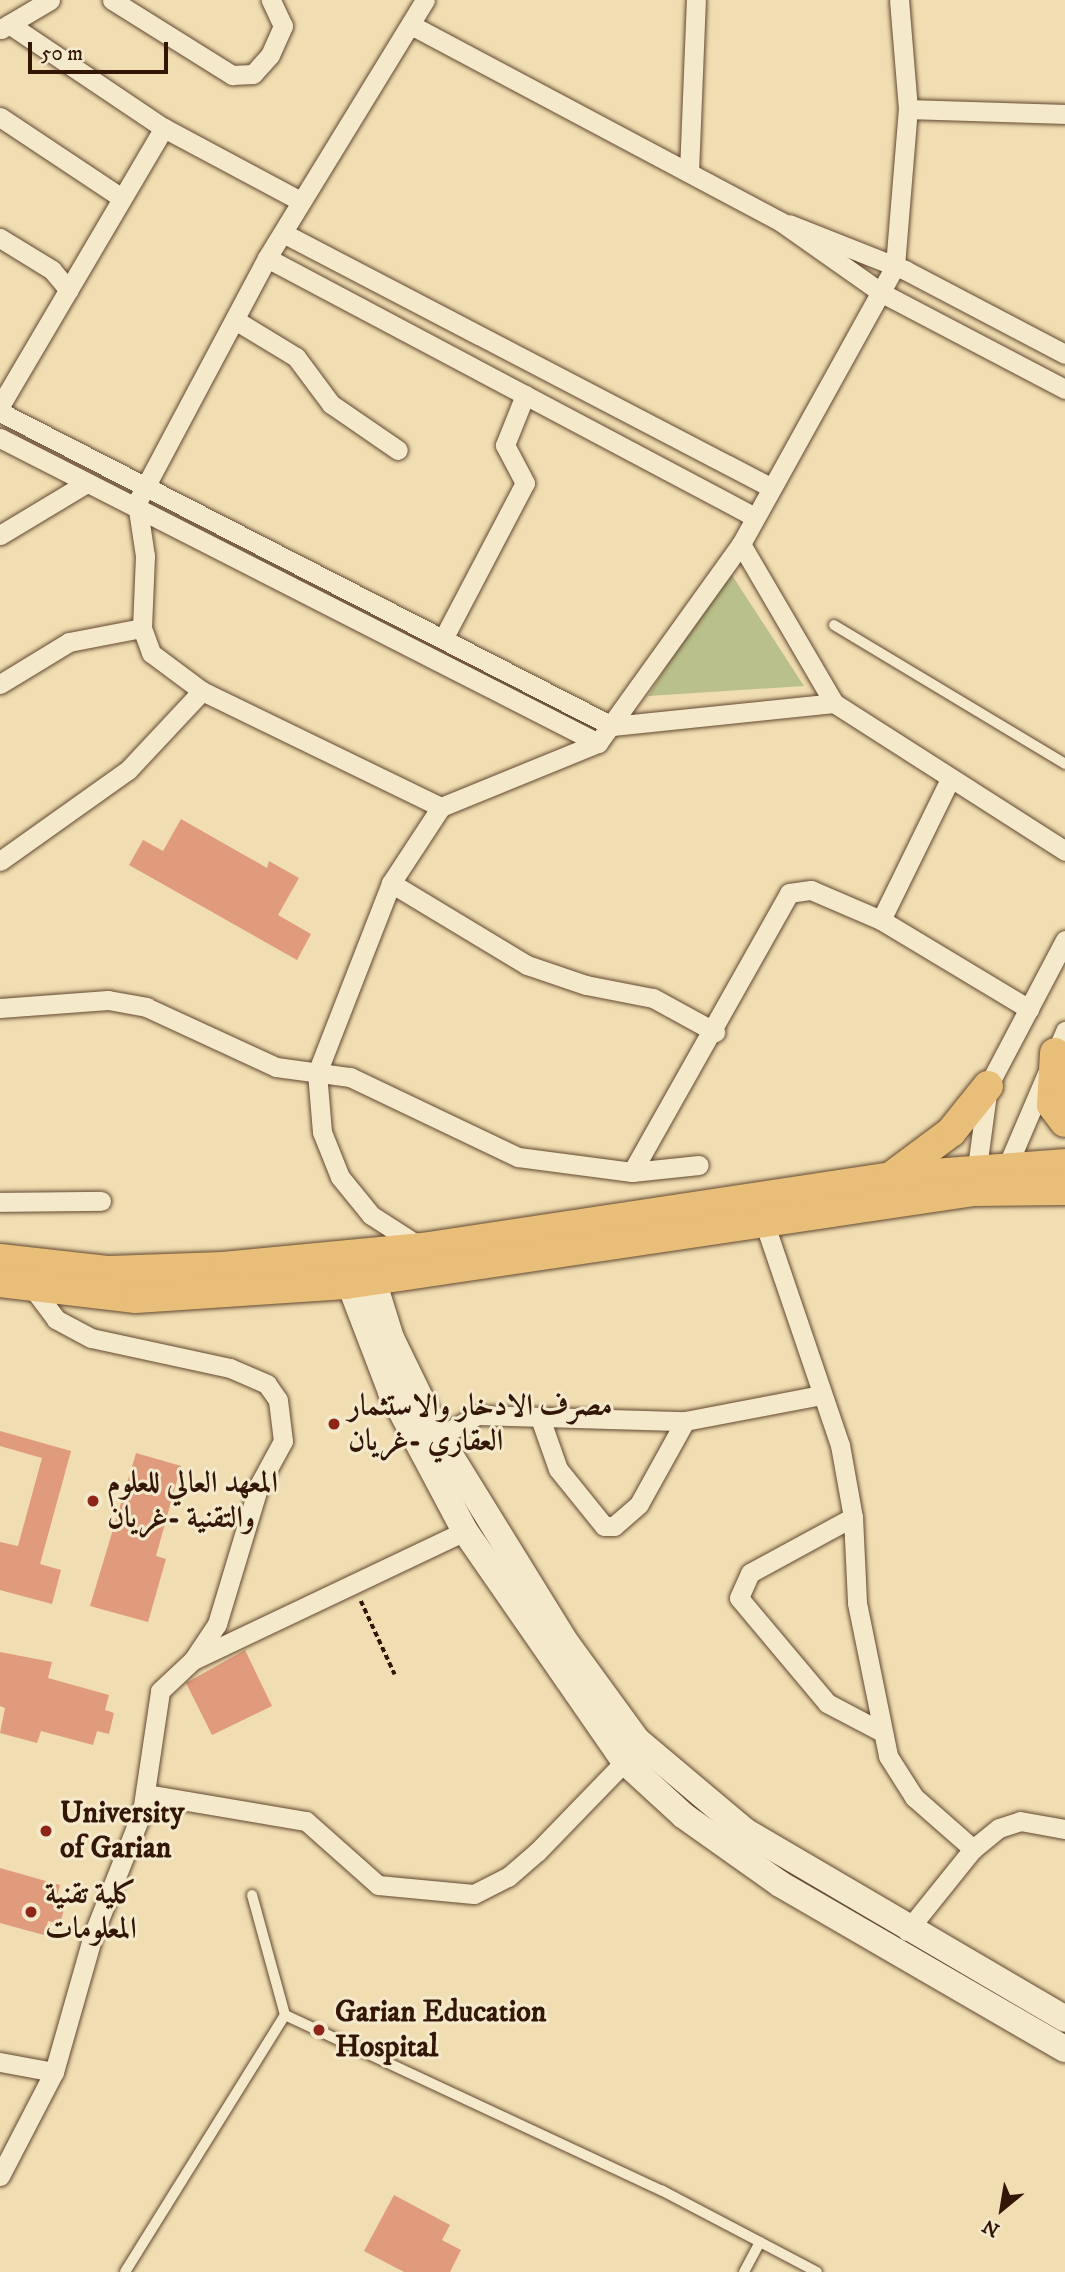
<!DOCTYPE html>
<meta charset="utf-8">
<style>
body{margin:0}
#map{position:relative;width:1065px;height:2272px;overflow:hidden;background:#f0ddb1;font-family:"IM FELL DW Pica",Amiri,serif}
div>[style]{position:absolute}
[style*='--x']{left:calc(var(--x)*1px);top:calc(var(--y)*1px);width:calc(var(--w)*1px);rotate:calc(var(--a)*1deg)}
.green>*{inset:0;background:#bac08b}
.building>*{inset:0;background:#df9b7c}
.path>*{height:3.5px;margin-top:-1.75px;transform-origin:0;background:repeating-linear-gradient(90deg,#331606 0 5px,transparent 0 8.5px)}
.roads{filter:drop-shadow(0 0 2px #624831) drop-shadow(0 0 2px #624831)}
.lane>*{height:10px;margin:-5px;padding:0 5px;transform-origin:5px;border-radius:5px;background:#f5e9cc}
.street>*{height:19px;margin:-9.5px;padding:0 9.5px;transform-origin:9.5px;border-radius:9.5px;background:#f5e9cc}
.secondary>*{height:26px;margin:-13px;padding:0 13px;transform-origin:13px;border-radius:13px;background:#f5e9cc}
.primary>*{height:30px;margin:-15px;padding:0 15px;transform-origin:15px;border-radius:15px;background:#e8be78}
.dots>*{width:19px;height:19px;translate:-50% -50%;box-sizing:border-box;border:4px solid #f5e9cc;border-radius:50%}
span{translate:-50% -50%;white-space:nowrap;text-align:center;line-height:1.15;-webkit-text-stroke:6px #f5e9cc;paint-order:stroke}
.poi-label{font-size:30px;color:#331606;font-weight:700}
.left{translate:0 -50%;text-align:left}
.north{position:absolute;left:967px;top:2174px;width:70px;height:70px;-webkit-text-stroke:5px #f5e9cc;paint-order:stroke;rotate:210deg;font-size:19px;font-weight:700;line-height:28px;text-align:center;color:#331606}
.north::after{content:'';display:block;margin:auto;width:24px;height:32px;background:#331606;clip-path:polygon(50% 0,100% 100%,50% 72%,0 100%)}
.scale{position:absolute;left:28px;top:42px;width:140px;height:32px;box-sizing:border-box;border:4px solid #331606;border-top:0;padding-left:9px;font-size:21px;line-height:24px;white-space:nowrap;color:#331606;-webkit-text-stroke:5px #f5e9cc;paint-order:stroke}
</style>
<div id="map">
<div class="green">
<div style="clip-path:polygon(728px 569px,804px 686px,648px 696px)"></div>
</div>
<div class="building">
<div style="clip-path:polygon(181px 819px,267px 868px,269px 861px,299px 878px,278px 915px,311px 934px,297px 960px,129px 865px,143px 840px,163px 851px)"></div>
<div style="clip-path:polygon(0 1431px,71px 1451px,40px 1564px,61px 1570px,52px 1604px,0 1590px,0 1542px,18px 1546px,42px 1458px,0 1446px)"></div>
<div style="clip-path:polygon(136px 1453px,181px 1466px,156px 1556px,166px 1559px,148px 1622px,90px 1606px)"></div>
<div style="clip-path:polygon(245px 1650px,272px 1706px,212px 1735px,186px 1683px)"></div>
<div style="clip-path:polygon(0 1652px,52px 1662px,48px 1678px,109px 1695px,105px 1710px,114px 1713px,109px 1734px,97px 1731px,93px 1745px,41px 1731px,37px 1743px,0 1733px,5px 1708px,0 1706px)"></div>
<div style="clip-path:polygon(0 1868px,60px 1885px,56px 1900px,66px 1902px,60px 1924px,48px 1921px,44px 1935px,0 1923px)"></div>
<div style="clip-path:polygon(394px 2195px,450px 2225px,442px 2240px,461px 2250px,450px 2272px,404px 2272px,364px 2251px)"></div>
</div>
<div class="path">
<div style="--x:361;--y:1601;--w:81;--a:65.3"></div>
</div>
<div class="roads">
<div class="lane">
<div style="--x:834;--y:625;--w:270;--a:31"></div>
<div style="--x:252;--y:1895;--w:124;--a:74.6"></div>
<div style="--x:125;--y:2272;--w:303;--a:-58.1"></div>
<div style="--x:285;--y:2015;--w:415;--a:25"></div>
<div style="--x:661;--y:2190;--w:176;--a:27.7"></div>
<div style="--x:744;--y:2272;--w:34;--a:-62"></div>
</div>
<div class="street">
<div style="--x:112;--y:0;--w:142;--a:32"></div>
<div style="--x:232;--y:75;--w:21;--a:-3"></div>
<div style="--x:253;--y:74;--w:25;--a:-48"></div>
<div style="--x:270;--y:55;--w:32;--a:-66"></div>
<div style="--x:283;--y:26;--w:29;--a:-115"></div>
<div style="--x:425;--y:0;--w:303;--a:121.5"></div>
<div style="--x:267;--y:258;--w:277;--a:118"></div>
<div style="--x:137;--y:503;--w:54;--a:81.4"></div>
<div style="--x:145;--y:556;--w:72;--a:92.4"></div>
<div style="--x:142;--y:628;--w:27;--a:70"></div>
<div style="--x:151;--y:653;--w:64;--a:36.7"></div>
<div style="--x:202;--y:691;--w:266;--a:25.9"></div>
<div style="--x:441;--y:807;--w:170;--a:-22.2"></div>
<div style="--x:598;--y:743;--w:245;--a:-54.3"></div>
<div style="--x:741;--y:544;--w:184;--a:59.7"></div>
<div style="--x:834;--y:703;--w:274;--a:32.6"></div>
<div style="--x:9;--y:24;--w:187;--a:33.9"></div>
<div style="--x:164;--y:128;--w:155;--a:28.1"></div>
<div style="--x:413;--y:26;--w:417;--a:28"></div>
<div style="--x:781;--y:222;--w:123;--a:35.1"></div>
<div style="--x:882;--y:293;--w:207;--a:27.7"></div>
<div style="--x:1;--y:29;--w:57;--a:-30.6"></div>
<div style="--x:908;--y:109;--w:157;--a:1.8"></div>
<div style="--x:0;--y:117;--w:146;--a:33.6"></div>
<div style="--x:689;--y:172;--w:172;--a:-87.7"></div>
<div style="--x:789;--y:224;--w:125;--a:21.6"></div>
<div style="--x:905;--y:270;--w:181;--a:27.7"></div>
<div style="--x:283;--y:233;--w:551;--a:27.54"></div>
<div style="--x:0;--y:238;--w:61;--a:31.6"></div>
<div style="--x:52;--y:270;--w:26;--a:50"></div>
<div style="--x:267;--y:258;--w:552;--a:27.96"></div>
<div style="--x:235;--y:320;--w:71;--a:31.2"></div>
<div style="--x:296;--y:357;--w:59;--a:53.3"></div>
<div style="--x:331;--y:404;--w:81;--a:34.5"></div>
<div style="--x:0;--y:406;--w:323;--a:-59.5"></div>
<div style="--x:0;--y:412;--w:688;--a:27.16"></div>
<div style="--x:612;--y:726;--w:223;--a:-5.9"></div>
<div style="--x:0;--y:438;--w:671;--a:27.02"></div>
<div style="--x:0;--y:535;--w:99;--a:-31"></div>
<div style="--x:741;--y:544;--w:318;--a:-61"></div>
<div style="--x:895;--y:266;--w:158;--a:-85.3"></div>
<div style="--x:908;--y:109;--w:109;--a:-94.7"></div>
<div style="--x:443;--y:639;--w:176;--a:-62.3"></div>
<div style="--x:525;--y:483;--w:43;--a:-117.8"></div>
<div style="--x:505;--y:445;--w:54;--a:-68.2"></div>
<div style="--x:0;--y:684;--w:81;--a:-31.3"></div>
<div style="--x:69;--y:642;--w:74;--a:-10.9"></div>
<div style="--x:0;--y:861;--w:157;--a:-35.4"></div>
<div style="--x:128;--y:770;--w:108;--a:-46.9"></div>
<div style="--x:391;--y:883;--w:159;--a:31.1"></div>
<div style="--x:527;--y:965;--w:62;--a:18.7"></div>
<div style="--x:586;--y:985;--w:68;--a:11"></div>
<div style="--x:653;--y:998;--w:71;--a:28.7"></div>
<div style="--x:881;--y:920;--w:157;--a:-63.9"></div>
<div style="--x:0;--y:1008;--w:108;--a:-4.2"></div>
<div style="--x:108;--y:1000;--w:39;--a:10"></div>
<div style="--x:146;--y:1007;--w:143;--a:24.8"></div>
<div style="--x:276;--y:1067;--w:75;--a:7.7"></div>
<div style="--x:350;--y:1077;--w:186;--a:25.5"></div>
<div style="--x:518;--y:1157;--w:115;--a:7.5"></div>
<div style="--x:632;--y:1172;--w:67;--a:-6"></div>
<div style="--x:632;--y:1172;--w:320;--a:-60.6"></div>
<div style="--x:789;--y:893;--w:22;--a:-8"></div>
<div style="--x:811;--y:890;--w:76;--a:23.2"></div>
<div style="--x:881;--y:920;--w:173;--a:31"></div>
<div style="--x:1003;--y:1176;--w:158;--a:-66.8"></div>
<div style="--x:975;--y:1182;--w:97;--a:-82.3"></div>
<div style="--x:988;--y:1086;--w:165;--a:-62.2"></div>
<div style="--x:0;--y:1202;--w:101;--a:-0.6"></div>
<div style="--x:763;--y:1219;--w:239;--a:71.2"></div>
<div style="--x:840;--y:1445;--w:73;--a:79.8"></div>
<div style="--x:853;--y:1517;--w:86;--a:87.3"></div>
<div style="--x:857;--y:1603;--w:156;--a:78.5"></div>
<div style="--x:888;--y:1756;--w:49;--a:57.6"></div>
<div style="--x:914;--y:1797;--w:79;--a:41.4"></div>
<div style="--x:422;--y:1248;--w:61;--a:-147.1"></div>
<div style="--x:371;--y:1215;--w:49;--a:-129.2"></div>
<div style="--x:340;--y:1177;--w:48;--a:-111.8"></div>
<div style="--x:322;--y:1132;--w:59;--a:-94.8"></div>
<div style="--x:317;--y:1073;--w:204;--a:-68.7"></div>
<div style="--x:391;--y:883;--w:91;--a:-56.7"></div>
<div style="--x:540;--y:1418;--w:54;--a:70.6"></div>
<div style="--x:558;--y:1469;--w:73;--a:51.1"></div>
<div style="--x:604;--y:1526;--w:10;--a:0"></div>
<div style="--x:614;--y:1526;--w:33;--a:-41"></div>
<div style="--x:639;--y:1504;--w:95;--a:-61"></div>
<div style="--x:439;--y:1437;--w:44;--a:-30.1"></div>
<div style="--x:477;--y:1415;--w:208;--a:1.7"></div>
<div style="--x:685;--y:1421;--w:138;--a:-10.8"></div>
<div style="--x:853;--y:1517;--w:117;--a:151.5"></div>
<div style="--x:750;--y:1573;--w:27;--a:114"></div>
<div style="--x:739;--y:1598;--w:137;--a:50"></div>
<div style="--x:827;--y:1703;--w:62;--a:27.8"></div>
<div style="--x:193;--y:1660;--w:301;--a:-25.4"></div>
<div style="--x:146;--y:1794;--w:162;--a:9.6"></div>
<div style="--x:306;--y:1821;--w:96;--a:41.6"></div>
<div style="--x:378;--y:1885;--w:96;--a:5.4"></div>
<div style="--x:474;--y:1894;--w:38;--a:-27"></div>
<div style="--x:508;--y:1877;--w:38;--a:-41"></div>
<div style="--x:537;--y:1852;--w:139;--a:-45.9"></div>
<div style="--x:907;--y:1931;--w:105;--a:-51.2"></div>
<div style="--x:973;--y:1849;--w:33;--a:-39"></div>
<div style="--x:999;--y:1828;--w:22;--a:-18"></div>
<div style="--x:1020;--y:1821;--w:46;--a:10.1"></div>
<div style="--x:0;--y:2062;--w:55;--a:10.5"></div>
<div style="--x:0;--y:2176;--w:117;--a:-62.6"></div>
<div style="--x:54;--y:2072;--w:142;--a:-74.1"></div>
<div style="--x:93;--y:1935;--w:132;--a:-68.3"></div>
<div style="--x:142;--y:1812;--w:122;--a:-81.5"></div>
<div style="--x:160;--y:1691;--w:45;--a:-43.2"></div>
<div style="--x:193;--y:1660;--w:43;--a:-56.3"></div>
<div style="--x:217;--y:1624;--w:145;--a:-73.2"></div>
<div style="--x:259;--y:1485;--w:50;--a:-61.4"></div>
<div style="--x:283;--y:1441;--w:41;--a:-97"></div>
<div style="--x:278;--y:1400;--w:19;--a:-125"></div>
<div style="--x:267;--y:1384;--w:40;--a:-156.6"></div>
<div style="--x:230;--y:1368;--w:142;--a:-167.8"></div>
<div style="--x:91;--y:1338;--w:40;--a:-152"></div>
<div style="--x:56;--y:1319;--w:39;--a:-127"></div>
</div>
<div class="secondary">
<div style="--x:367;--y:1261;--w:81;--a:72.7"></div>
<div style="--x:391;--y:1338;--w:110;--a:64.1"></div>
<div style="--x:439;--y:1437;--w:243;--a:58.3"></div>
<div style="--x:567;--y:1644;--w:119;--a:53.9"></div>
<div style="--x:637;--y:1740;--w:141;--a:40.1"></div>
<div style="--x:745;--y:1831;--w:371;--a:30.4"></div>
<div style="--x:343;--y:1266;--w:135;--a:69.1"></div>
<div style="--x:391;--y:1392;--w:157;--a:62"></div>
<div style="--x:465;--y:1531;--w:280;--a:55.3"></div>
<div style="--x:624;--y:1761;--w:81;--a:42.5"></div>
<div style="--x:684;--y:1816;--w:118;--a:35.3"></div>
<div style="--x:780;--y:1884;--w:329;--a:30.1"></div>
</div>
<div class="primary">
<div style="--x:1055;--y:1053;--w:52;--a:93.3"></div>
<div style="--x:1052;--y:1105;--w:21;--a:53"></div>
<div style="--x:892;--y:1176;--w:74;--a:-36.7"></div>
<div style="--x:951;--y:1132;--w:59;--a:-51.2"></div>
<div style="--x:0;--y:1259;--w:110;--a:6.3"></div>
<div style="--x:109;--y:1271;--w:114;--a:-2"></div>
<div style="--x:223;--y:1267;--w:200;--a:-5.5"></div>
<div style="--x:422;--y:1248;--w:475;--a:-8.6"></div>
<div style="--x:892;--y:1177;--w:173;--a:-4.3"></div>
<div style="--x:0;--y:1282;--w:137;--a:6.7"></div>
<div style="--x:136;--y:1298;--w:210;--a:-3.8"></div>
<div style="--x:346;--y:1284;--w:635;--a:-8.42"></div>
<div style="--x:974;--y:1191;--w:91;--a:-0.6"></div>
</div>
</div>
<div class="dots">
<div style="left:334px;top:1424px;background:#8f2418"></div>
<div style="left:93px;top:1501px;background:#8f2418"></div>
<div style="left:46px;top:1831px;background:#8f2418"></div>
<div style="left:31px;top:1912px;background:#8f2418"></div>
<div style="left:319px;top:2030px;background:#8f2418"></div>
</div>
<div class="poi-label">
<span class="left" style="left:348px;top:1424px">مصرف الادخار والاستثمار<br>العقاري -غريان</span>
<span class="left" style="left:107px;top:1501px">المعهد العالي للعلوم<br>والتقنية -غريان</span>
<span class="left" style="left:60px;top:1831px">University<br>of Garian</span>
<span class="left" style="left:45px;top:1912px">كلية تقنية<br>المعلومات</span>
<span class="left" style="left:335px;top:2030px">Garian Education<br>Hospital</span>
</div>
<div class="north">N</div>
<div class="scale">50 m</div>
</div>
